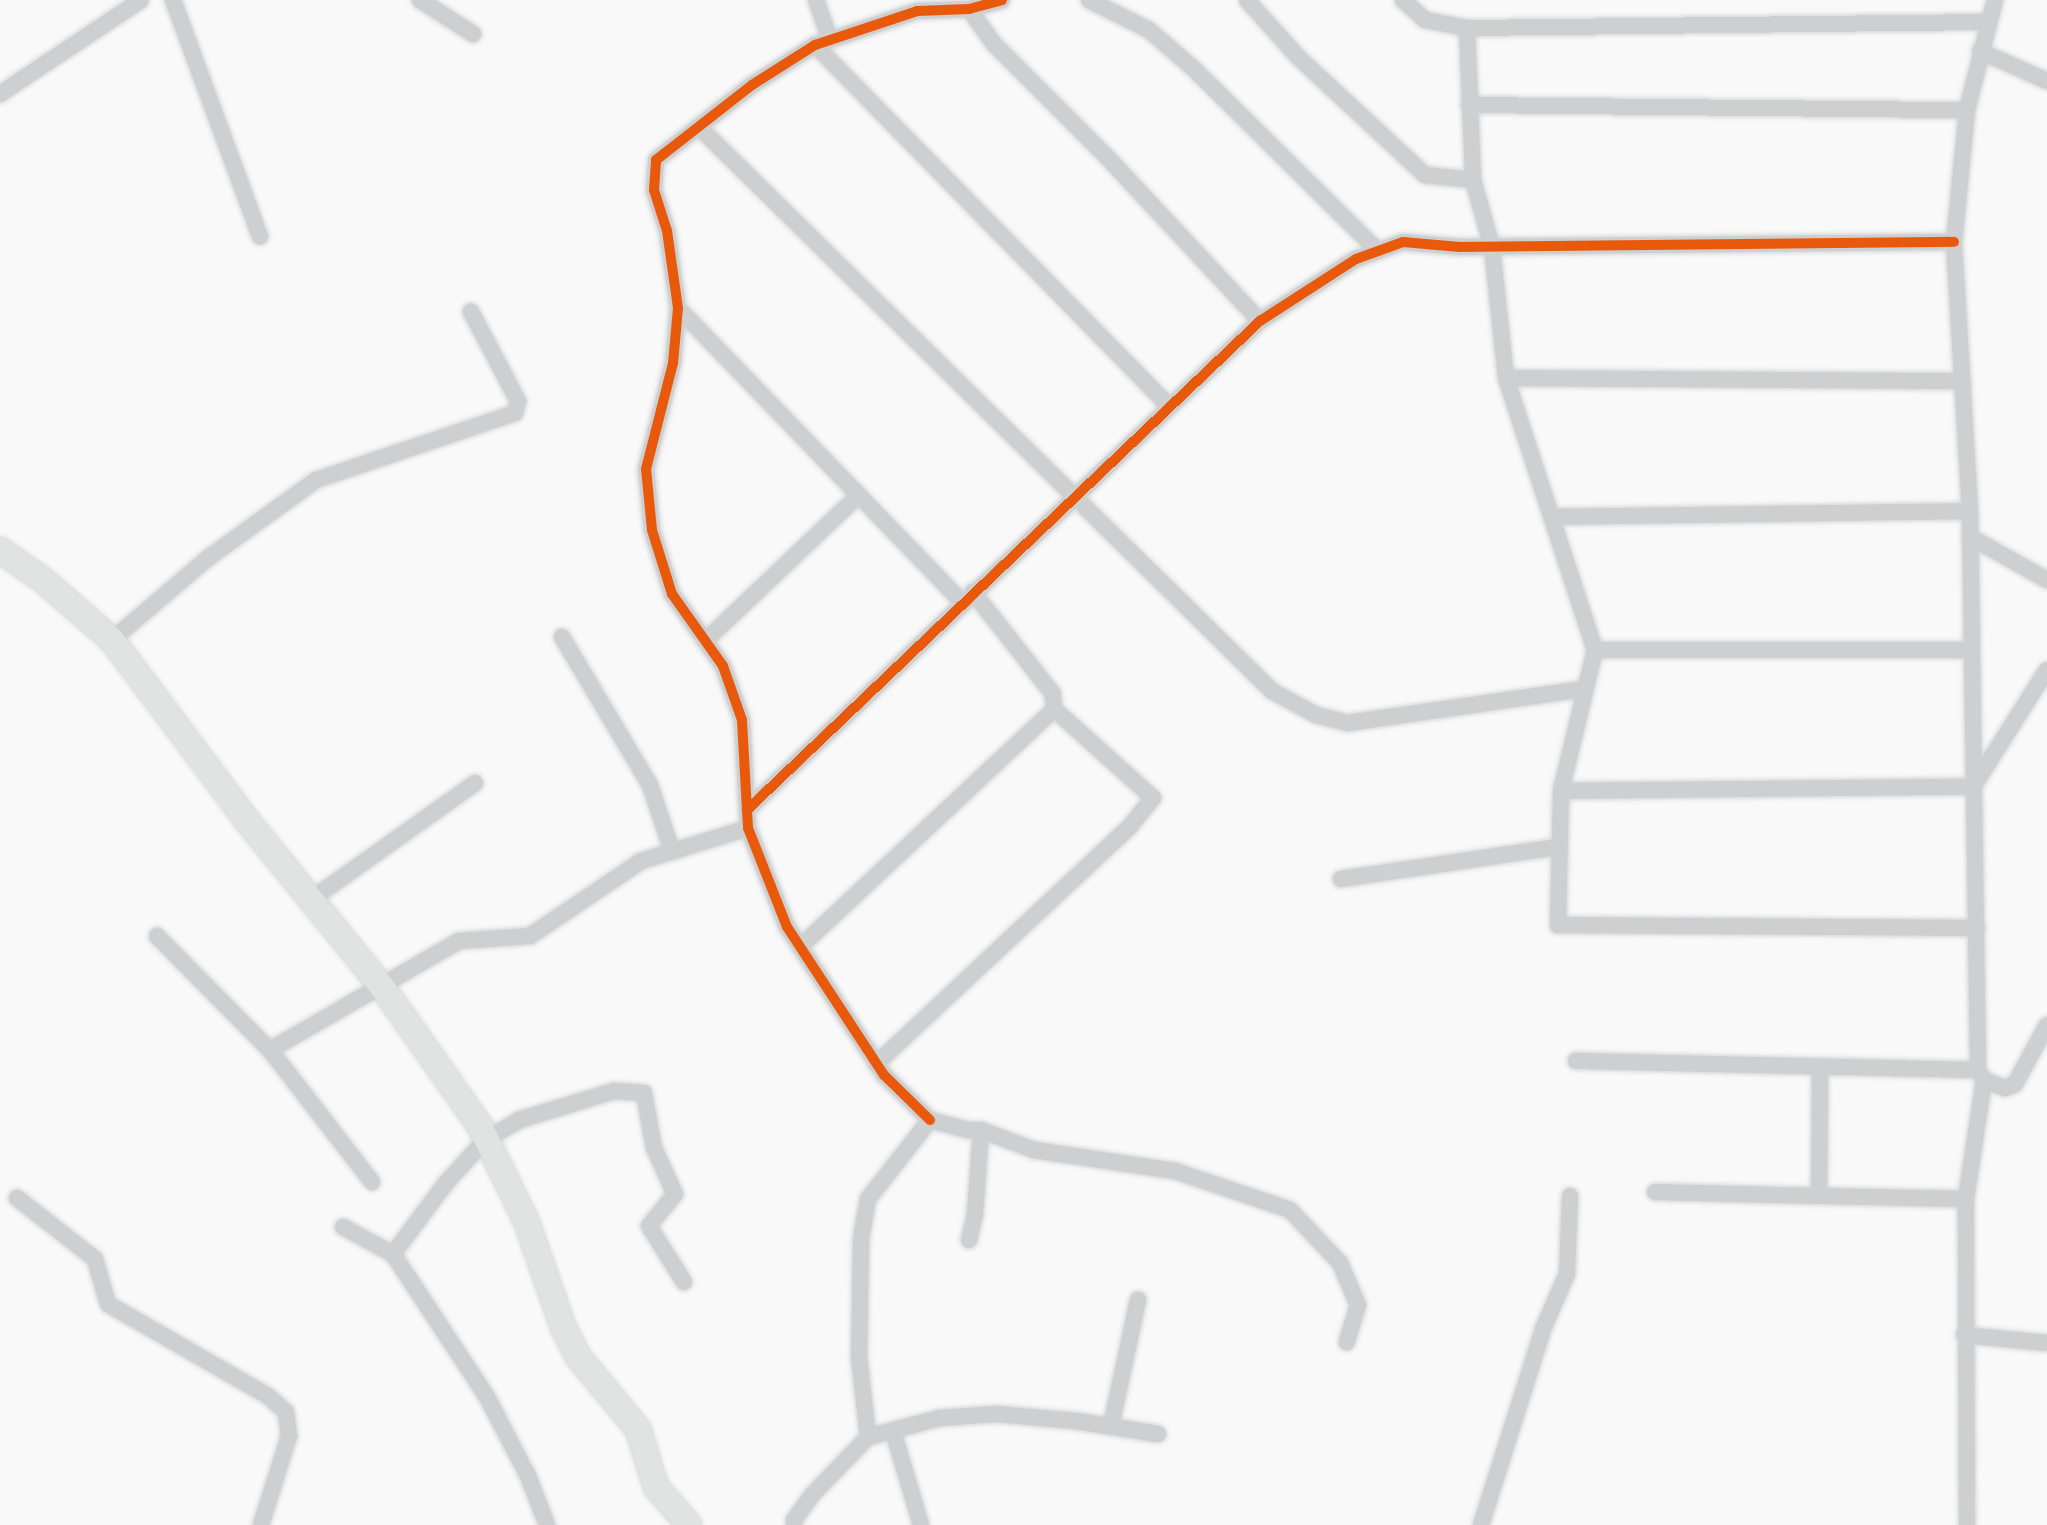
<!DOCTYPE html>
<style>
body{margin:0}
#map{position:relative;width:2047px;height:1525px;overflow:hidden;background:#f9f9f9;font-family:"Roboto Condensed",sans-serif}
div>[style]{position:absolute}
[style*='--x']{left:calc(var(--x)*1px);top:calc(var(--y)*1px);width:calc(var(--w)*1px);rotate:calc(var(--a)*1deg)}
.roads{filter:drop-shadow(0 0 2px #d5d6d7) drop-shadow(0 0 2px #d5d6d7)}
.street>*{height:16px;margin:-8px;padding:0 8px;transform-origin:8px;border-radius:8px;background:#cecfd0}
.secondary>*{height:24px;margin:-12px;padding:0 12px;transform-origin:12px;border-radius:12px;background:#e1e2e2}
.cycleway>*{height:10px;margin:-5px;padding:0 5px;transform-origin:5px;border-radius:5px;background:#e8590c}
span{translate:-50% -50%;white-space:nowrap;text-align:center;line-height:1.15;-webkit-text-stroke:8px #fff;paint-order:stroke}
</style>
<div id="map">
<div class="roads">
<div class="street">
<div style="--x:173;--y:0;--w:252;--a:69.8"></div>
<div style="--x:420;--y:0;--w:63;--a:32.7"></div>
<div style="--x:816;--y:0;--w:42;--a:70.7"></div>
<div style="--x:1089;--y:0;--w:67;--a:26.6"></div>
<div style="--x:1149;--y:30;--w:60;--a:40.9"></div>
<div style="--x:1194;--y:69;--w:259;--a:44.7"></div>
<div style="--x:1247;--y:0;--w:75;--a:48.2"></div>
<div style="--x:1297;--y:56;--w:175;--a:42.9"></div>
<div style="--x:1425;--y:175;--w:48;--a:5.9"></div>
<div style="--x:1403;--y:0;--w:30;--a:42"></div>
<div style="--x:1425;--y:20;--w:43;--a:10.8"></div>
<div style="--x:1467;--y:28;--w:520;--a:-0.66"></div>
<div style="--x:1995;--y:0;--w:114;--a:104.3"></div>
<div style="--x:1967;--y:110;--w:133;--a:95.6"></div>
<div style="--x:1954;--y:242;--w:269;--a:86.6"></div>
<div style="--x:1970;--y:511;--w:559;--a:89.18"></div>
<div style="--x:1978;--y:1070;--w:12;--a:59"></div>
<div style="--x:1984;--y:1080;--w:22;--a:21"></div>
<div style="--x:2005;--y:1088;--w:11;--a:-22"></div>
<div style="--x:2015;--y:1084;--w:67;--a:-61.5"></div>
<div style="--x:969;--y:9;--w:43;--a:54.5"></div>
<div style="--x:994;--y:44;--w:160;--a:45"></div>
<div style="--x:1107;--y:157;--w:224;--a:47"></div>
<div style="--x:1467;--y:28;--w:152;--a:87.7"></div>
<div style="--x:1473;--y:180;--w:70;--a:74.2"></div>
<div style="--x:1492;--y:247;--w:132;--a:83.9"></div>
<div style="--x:1506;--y:378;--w:286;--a:71.9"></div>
<div style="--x:1595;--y:650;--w:145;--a:103.6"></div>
<div style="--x:1561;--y:791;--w:134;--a:91.3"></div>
<div style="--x:1558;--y:925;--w:419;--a:0.4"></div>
<div style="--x:815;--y:45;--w:506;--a:45.56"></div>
<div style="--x:1980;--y:51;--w:73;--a:24.1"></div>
<div style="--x:0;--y:94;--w:169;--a:-33.7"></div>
<div style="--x:1469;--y:105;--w:498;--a:0.6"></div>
<div style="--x:699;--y:127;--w:804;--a:44.55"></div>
<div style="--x:1272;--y:691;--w:50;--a:28.6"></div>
<div style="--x:1316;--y:715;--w:33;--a:14"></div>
<div style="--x:1348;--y:723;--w:237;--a:-8.2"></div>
<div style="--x:678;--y:308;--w:409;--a:46"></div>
<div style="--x:1506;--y:378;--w:457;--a:0.4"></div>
<div style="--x:1553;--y:517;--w:417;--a:-0.8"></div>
<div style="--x:1970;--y:537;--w:88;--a:29.2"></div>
<div style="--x:562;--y:637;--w:172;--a:59.3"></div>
<div style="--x:650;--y:785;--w:70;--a:71.6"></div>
<div style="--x:112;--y:640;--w:126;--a:-40.5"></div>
<div style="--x:208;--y:558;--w:133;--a:-35.8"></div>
<div style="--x:316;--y:480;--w:210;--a:-18.6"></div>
<div style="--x:515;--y:413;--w:12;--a:-76"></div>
<div style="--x:518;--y:401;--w:101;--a:-117.8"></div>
<div style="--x:705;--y:641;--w:212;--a:-43.5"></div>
<div style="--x:1595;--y:650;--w:375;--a:0"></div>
<div style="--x:1561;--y:791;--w:412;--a:-0.6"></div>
<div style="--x:1973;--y:787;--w:138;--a:-57.7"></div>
<div style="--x:747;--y:810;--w:709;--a:-43.63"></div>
<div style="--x:1260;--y:321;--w:114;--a:-32.9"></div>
<div style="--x:1356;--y:259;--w:50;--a:-19.9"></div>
<div style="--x:1403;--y:242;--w:57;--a:5"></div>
<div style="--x:1460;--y:247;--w:494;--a:-0.6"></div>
<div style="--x:1341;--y:879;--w:220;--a:-8.4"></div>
<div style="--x:312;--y:899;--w:200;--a:-35.4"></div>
<div style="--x:157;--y:936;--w:161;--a:45.3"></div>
<div style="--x:270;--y:1050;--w:167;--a:52.3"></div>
<div style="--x:800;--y:947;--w:348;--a:-43.1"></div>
<div style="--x:1054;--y:709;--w:15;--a:-94"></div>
<div style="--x:1053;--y:694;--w:130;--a:-128.1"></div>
<div style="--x:270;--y:1050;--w:218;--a:-30"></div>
<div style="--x:459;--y:941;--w:71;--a:-4"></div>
<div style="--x:530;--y:936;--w:134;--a:-34"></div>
<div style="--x:641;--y:861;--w:112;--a:-17.1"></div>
<div style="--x:1576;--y:1061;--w:402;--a:1.3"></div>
<div style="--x:876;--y:1064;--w:349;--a:-43.1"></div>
<div style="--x:1131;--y:825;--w:35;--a:-51"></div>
<div style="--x:1153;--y:798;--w:133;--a:-138"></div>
<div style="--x:1820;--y:1067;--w:129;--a:90.4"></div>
<div style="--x:1819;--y:1196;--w:147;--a:1.2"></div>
<div style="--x:930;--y:1120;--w:64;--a:-135.6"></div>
<div style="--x:884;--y:1075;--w:177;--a:-123.2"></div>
<div style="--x:787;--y:927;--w:106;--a:-111.5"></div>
<div style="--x:748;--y:828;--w:108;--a:-93.2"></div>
<div style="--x:742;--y:720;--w:57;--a:-109.4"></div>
<div style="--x:723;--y:666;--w:88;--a:-125.3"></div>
<div style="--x:672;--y:594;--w:67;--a:-107.4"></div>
<div style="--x:652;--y:530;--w:61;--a:-95.6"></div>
<div style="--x:646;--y:469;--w:109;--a:-75.7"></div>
<div style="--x:673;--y:363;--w:55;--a:-84.8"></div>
<div style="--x:678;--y:308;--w:78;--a:-98.1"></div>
<div style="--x:667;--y:231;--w:43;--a:-107.6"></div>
<div style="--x:654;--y:190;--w:30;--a:-86"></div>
<div style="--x:656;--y:160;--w:122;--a:-38"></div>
<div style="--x:752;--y:85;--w:75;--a:-32.4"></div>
<div style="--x:815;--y:45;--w:108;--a:-18.4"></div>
<div style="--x:917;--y:11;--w:52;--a:-2.2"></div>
<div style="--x:969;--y:9;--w:34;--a:-15"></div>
<div style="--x:1655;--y:1192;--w:164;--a:1.4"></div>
<div style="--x:17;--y:1198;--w:99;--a:38"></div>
<div style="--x:95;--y:1259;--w:47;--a:73.9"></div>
<div style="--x:108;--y:1304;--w:185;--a:29.9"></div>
<div style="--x:268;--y:1396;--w:24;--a:42"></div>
<div style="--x:286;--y:1412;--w:24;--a:83"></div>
<div style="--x:289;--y:1436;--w:93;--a:107.5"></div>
<div style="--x:343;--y:1227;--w:57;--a:28.4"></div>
<div style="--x:393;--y:1254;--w:171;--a:56.7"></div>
<div style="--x:487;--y:1397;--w:89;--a:62.6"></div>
<div style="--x:528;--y:1476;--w:53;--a:68.8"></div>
<div style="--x:969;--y:1240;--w:27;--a:-77"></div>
<div style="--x:975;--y:1214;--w:84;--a:-85.9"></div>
<div style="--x:393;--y:1254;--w:89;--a:-53.3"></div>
<div style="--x:446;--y:1183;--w:58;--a:-47.8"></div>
<div style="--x:485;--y:1140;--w:39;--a:-30"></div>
<div style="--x:519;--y:1120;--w:99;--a:-17"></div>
<div style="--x:614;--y:1091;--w:30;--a:4"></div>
<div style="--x:644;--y:1093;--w:56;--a:79.7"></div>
<div style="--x:654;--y:1148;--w:51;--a:65.5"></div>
<div style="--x:675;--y:1194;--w:41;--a:129.1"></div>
<div style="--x:649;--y:1226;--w:66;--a:58"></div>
<div style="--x:1964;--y:1335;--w:83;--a:5.5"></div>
<div style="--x:1111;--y:1426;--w:129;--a:-77.9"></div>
<div style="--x:893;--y:1431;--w:98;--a:73.4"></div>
<div style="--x:868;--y:1437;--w:81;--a:-96.4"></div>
<div style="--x:859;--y:1357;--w:118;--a:-89"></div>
<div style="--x:861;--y:1239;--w:41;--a:-80.1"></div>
<div style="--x:868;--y:1199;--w:100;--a:-51.9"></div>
<div style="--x:930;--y:1120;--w:38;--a:15"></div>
<div style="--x:967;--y:1130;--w:14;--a:0"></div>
<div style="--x:981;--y:1130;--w:57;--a:20.7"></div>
<div style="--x:1034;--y:1150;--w:143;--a:8.5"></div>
<div style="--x:1175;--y:1171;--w:121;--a:18.7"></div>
<div style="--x:1290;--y:1210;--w:73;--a:46.7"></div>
<div style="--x:1340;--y:1263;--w:46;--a:66.8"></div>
<div style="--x:1358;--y:1305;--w:39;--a:107"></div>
<div style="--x:794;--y:1525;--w:5;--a:-90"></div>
<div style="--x:794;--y:1520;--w:31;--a:-54"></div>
<div style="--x:812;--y:1495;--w:81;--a:-46"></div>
<div style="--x:868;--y:1437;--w:74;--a:-14.8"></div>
<div style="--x:940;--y:1418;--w:56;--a:-4.1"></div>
<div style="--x:996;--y:1414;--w:80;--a:5"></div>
<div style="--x:1076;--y:1421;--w:83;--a:9"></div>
<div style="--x:1481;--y:1525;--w:206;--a:-72.4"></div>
<div style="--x:1543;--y:1329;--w:60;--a:-66.4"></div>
<div style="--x:1567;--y:1274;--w:78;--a:-87.8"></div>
<div style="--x:1967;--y:1525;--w:326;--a:-90.2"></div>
<div style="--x:1966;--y:1199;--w:120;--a:-81.4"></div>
</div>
<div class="secondary">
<div style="--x:0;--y:550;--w:52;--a:34.9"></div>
<div style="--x:43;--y:580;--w:91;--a:41"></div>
<div style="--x:112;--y:640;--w:227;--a:53.2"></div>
<div style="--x:248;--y:822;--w:214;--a:50.9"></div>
<div style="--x:383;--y:988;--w:169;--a:54.9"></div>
<div style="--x:480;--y:1126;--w:108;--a:64.1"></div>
<div style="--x:527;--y:1223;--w:110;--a:70.9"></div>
<div style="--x:563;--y:1327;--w:35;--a:63"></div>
<div style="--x:579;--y:1358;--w:92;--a:50.3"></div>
<div style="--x:638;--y:1429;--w:61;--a:72.8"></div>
<div style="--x:656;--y:1487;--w:50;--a:49"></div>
</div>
</div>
<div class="cycleway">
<div style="--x:747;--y:810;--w:709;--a:-43.63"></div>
<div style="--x:1260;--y:321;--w:114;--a:-32.9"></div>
<div style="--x:1356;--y:259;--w:50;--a:-19.9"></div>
<div style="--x:1403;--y:242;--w:57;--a:5"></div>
<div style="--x:1460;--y:247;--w:494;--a:-0.6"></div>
<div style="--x:930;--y:1120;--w:64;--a:-135.6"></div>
<div style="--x:884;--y:1075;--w:177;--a:-123.2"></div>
<div style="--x:787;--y:927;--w:106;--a:-111.5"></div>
<div style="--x:748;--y:828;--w:108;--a:-93.2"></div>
<div style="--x:742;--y:720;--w:57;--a:-109.4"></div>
<div style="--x:723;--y:666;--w:88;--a:-125.3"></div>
<div style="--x:672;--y:594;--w:67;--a:-107.4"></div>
<div style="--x:652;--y:530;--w:61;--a:-95.6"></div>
<div style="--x:646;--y:469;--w:109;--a:-75.7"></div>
<div style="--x:673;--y:363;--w:55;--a:-84.8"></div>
<div style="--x:678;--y:308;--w:78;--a:-98.1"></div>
<div style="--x:667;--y:231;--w:43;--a:-107.6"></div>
<div style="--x:654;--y:190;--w:30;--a:-86"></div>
<div style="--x:656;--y:160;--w:122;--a:-38"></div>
<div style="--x:752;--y:85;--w:75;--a:-32.4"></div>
<div style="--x:815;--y:45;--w:108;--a:-18.4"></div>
<div style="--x:917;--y:11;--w:52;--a:-2.2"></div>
<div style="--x:969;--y:9;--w:34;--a:-15"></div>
</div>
</div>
